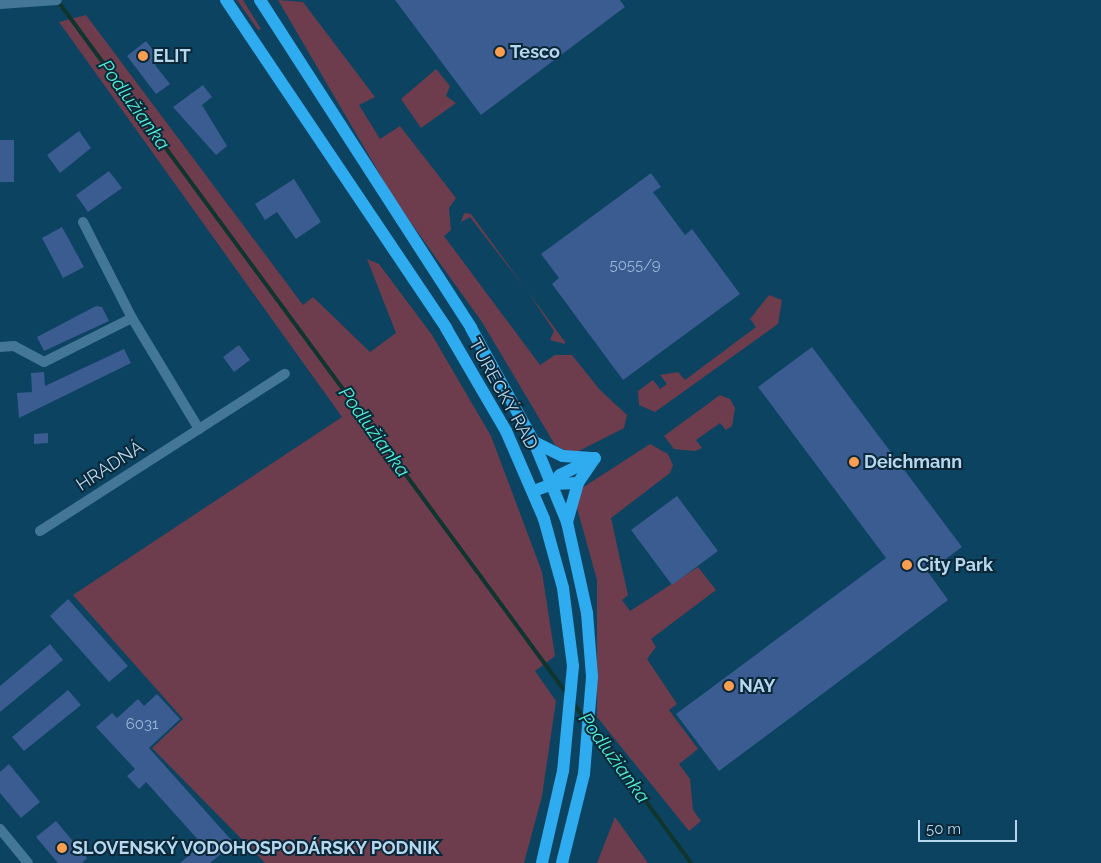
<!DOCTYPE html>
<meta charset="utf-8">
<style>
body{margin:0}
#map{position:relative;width:1101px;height:863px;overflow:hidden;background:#0b4360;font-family:Raleway,sans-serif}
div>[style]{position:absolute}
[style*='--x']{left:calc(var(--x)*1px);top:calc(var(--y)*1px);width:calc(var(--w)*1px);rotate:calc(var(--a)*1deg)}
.green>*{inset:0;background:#6d3d4d}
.stream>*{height:4px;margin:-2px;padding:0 2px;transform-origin:2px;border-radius:2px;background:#10342e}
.building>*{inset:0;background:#3a5c90}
.minor>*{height:10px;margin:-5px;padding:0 5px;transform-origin:5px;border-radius:5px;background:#437697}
.tertiary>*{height:10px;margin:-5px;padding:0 5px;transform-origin:5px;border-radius:5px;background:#437697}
.primary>*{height:12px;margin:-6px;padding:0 6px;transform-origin:6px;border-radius:6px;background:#2fabef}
.dots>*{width:14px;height:14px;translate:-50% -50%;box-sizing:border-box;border:2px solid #0b2839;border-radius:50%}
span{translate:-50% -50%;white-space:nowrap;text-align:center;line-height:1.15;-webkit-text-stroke:4px #0b2839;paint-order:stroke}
.number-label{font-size:15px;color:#98b8d6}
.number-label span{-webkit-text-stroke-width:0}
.poi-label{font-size:18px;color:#b7d7ee;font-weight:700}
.left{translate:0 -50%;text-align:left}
.street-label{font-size:18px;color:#b7d7ee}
.water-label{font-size:19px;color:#50f1d5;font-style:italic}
.scale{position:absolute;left:918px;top:820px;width:99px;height:22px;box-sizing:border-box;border:2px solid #b7d7ee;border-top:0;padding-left:6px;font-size:15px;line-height:18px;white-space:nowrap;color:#b7d7ee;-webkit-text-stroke:4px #0b2839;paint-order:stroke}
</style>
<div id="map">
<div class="green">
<div style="clip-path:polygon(237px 0,243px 0,261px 29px,258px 30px)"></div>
<div style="clip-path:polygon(278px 0,303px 2px,375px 97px,359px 105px,380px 139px,400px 126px,456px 198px,449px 208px,451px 230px,444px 236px,540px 365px,555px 355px,572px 355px,600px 390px,627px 415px,624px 428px,579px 451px,568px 452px,555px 445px,482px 322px,396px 202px)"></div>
<div style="clip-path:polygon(86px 15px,303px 305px,313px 297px,370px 352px,396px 333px,367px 259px,379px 264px,432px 335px,491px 436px,542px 572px,555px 656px,535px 671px,556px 701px,542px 796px,524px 863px,265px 863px,152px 748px,183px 719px,73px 595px,342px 417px,59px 22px)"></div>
<div style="clip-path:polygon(436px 69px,450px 86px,446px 96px,456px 103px,421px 128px,401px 99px)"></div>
<div style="clip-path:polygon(464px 213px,471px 214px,525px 288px,470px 217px,461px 222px)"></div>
<div style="clip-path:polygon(528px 292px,565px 342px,565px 344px,550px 340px,554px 331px)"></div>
<div style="clip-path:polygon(769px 295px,782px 300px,778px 324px,655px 412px,639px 405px,638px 391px,653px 380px,660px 389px,667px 384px,660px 375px,678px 372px,685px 380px,756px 327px,750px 319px)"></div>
<div style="clip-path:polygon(720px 395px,730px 399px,735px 408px,732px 426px,726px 430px,720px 423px,696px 440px,702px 448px,695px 451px,674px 449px,664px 436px)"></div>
<div style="clip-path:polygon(650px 444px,668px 454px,673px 465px,670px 473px,611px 518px,628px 595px,622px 600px,630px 611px,698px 567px,716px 590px,651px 639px,656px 647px,647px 659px,677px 704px,669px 710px,698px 749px,679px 764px,690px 779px,693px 810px,701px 821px,689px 831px,597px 717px,597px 580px,577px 508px,582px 488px)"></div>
<div style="clip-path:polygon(615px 817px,648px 863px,597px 863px)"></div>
</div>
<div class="stream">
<div style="--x:57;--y:0;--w:861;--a:53.69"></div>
<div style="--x:574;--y:704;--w:17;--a:54"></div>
<div style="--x:592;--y:728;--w:167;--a:53.7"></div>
</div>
<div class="building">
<div style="clip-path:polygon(395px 0,620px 0,625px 7px,481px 115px)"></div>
<div style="clip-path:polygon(146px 41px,161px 60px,155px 65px,170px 84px,156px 94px,127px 56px)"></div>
<div style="clip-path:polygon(203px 85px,212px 97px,202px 105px,227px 146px,216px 155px,173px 107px)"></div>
<div style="clip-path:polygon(79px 131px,91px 148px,60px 173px,47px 155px)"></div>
<div style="clip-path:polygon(0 140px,14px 140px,14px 182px,0 182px)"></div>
<div style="clip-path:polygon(109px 171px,122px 188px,88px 212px,76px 195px)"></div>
<div style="clip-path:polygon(651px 173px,661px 187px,653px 192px,685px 235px,692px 229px,740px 294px,623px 380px,552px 284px,559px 278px,541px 254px)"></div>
<div style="clip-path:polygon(294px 179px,321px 222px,296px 239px,277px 212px,265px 220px,255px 204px)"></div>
<div style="clip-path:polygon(62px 227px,84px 267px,63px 278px,42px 238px)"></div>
<div style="clip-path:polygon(96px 306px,102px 307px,109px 321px,44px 351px,37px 337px)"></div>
<div style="clip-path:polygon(239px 345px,250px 360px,234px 372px,223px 357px)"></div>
<div style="clip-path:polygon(812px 347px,962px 547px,928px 572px,948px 600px,719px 771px,676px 714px,886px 558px,758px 387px)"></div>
<div style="clip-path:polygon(124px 349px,131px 363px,19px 418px,17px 393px,32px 392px,31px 373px,44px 372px,45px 386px)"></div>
<div style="clip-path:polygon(48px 433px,48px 443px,34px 444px,34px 434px)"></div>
<div style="clip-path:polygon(677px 496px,718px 551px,672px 585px,631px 530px)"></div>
<div style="clip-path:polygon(68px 599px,128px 666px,109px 682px,50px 616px)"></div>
<div style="clip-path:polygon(50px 644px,63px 660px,0 712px,0 686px)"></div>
<div style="clip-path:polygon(68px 690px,81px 705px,24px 751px,12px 737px)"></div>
<div style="clip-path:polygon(157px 694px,180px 719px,149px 748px,234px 843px,210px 863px,180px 863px,202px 844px,146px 782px,139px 789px,127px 776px,135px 769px,96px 727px,112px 713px,117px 718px,138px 699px,144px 706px)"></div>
<div style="clip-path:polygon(9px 764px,40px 802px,21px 818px,0 793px,0 772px)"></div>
<div style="clip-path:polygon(56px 821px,87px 858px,82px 863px,58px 863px,36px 837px)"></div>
</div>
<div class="minor">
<div style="--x:83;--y:222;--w:108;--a:63"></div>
<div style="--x:0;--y:347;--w:14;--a:-4"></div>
<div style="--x:14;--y:346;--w:34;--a:28"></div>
<div style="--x:44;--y:362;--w:98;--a:-26.6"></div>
<div style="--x:132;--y:318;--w:130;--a:58.9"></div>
<div style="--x:40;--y:531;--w:291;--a:-32.7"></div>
<div style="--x:0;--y:829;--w:44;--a:50.5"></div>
</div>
<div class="tertiary">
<div style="--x:0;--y:4;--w:57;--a:-4"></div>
</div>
<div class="primary">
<div style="--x:226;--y:0;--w:395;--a:56.1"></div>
<div style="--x:446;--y:328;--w:119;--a:59.8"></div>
<div style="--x:506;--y:431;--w:96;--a:66.6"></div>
<div style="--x:544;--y:519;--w:72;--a:74.6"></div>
<div style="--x:563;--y:588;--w:79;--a:82.7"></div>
<div style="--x:573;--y:666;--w:105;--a:95.4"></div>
<div style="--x:563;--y:771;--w:94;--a:102.9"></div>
<div style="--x:260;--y:0;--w:390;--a:57.2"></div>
<div style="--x:471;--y:328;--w:130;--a:61.1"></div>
<div style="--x:534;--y:442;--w:87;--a:67.6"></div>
<div style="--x:567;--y:522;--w:93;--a:77.6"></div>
<div style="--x:587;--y:613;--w:64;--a:85.5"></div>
<div style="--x:592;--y:677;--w:97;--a:94.7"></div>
<div style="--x:584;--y:774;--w:92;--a:103.9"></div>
<div style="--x:534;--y:442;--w:32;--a:26"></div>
<div style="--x:563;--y:456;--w:32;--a:4"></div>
<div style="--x:552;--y:484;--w:12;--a:-48"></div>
<div style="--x:560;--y:475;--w:37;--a:-26"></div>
<div style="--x:534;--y:491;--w:19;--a:-21"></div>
<div style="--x:552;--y:484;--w:26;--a:-2"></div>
<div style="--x:567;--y:522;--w:41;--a:-74.2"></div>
<div style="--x:578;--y:483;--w:30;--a:-56"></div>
</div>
<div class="dots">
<div style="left:500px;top:52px;background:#fb9e50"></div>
<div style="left:143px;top:56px;background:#fb9e50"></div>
<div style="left:854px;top:462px;background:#fb9e50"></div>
<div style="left:907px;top:565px;background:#fb9e50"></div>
<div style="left:729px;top:686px;background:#fb9e50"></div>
<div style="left:62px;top:848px;background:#fb9e50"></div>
</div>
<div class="number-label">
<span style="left:635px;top:266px">5055/9</span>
<span style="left:142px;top:725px">6031</span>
</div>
<div class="poi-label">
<span class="left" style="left:510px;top:52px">Tesco</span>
<span class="left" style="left:153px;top:56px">ELIT</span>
<span class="left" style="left:864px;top:462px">Deichmann</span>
<span class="left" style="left:917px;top:565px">City Park</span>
<span class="left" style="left:739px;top:686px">NAY</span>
<span class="left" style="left:72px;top:848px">SLOVENSKÝ VODOHOSPODÁRSKY PODNIK</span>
</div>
<div class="street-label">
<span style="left:503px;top:394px;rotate:61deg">TURECKÝ RAD</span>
<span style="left:110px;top:466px;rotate:-33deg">HRADNÁ</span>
</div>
<div class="water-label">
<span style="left:134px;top:105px;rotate:54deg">Podlužianka</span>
<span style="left:374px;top:432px;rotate:54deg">Podlužianka</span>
<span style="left:614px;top:758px;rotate:54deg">Podlužianka</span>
</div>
<div class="scale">50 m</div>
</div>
